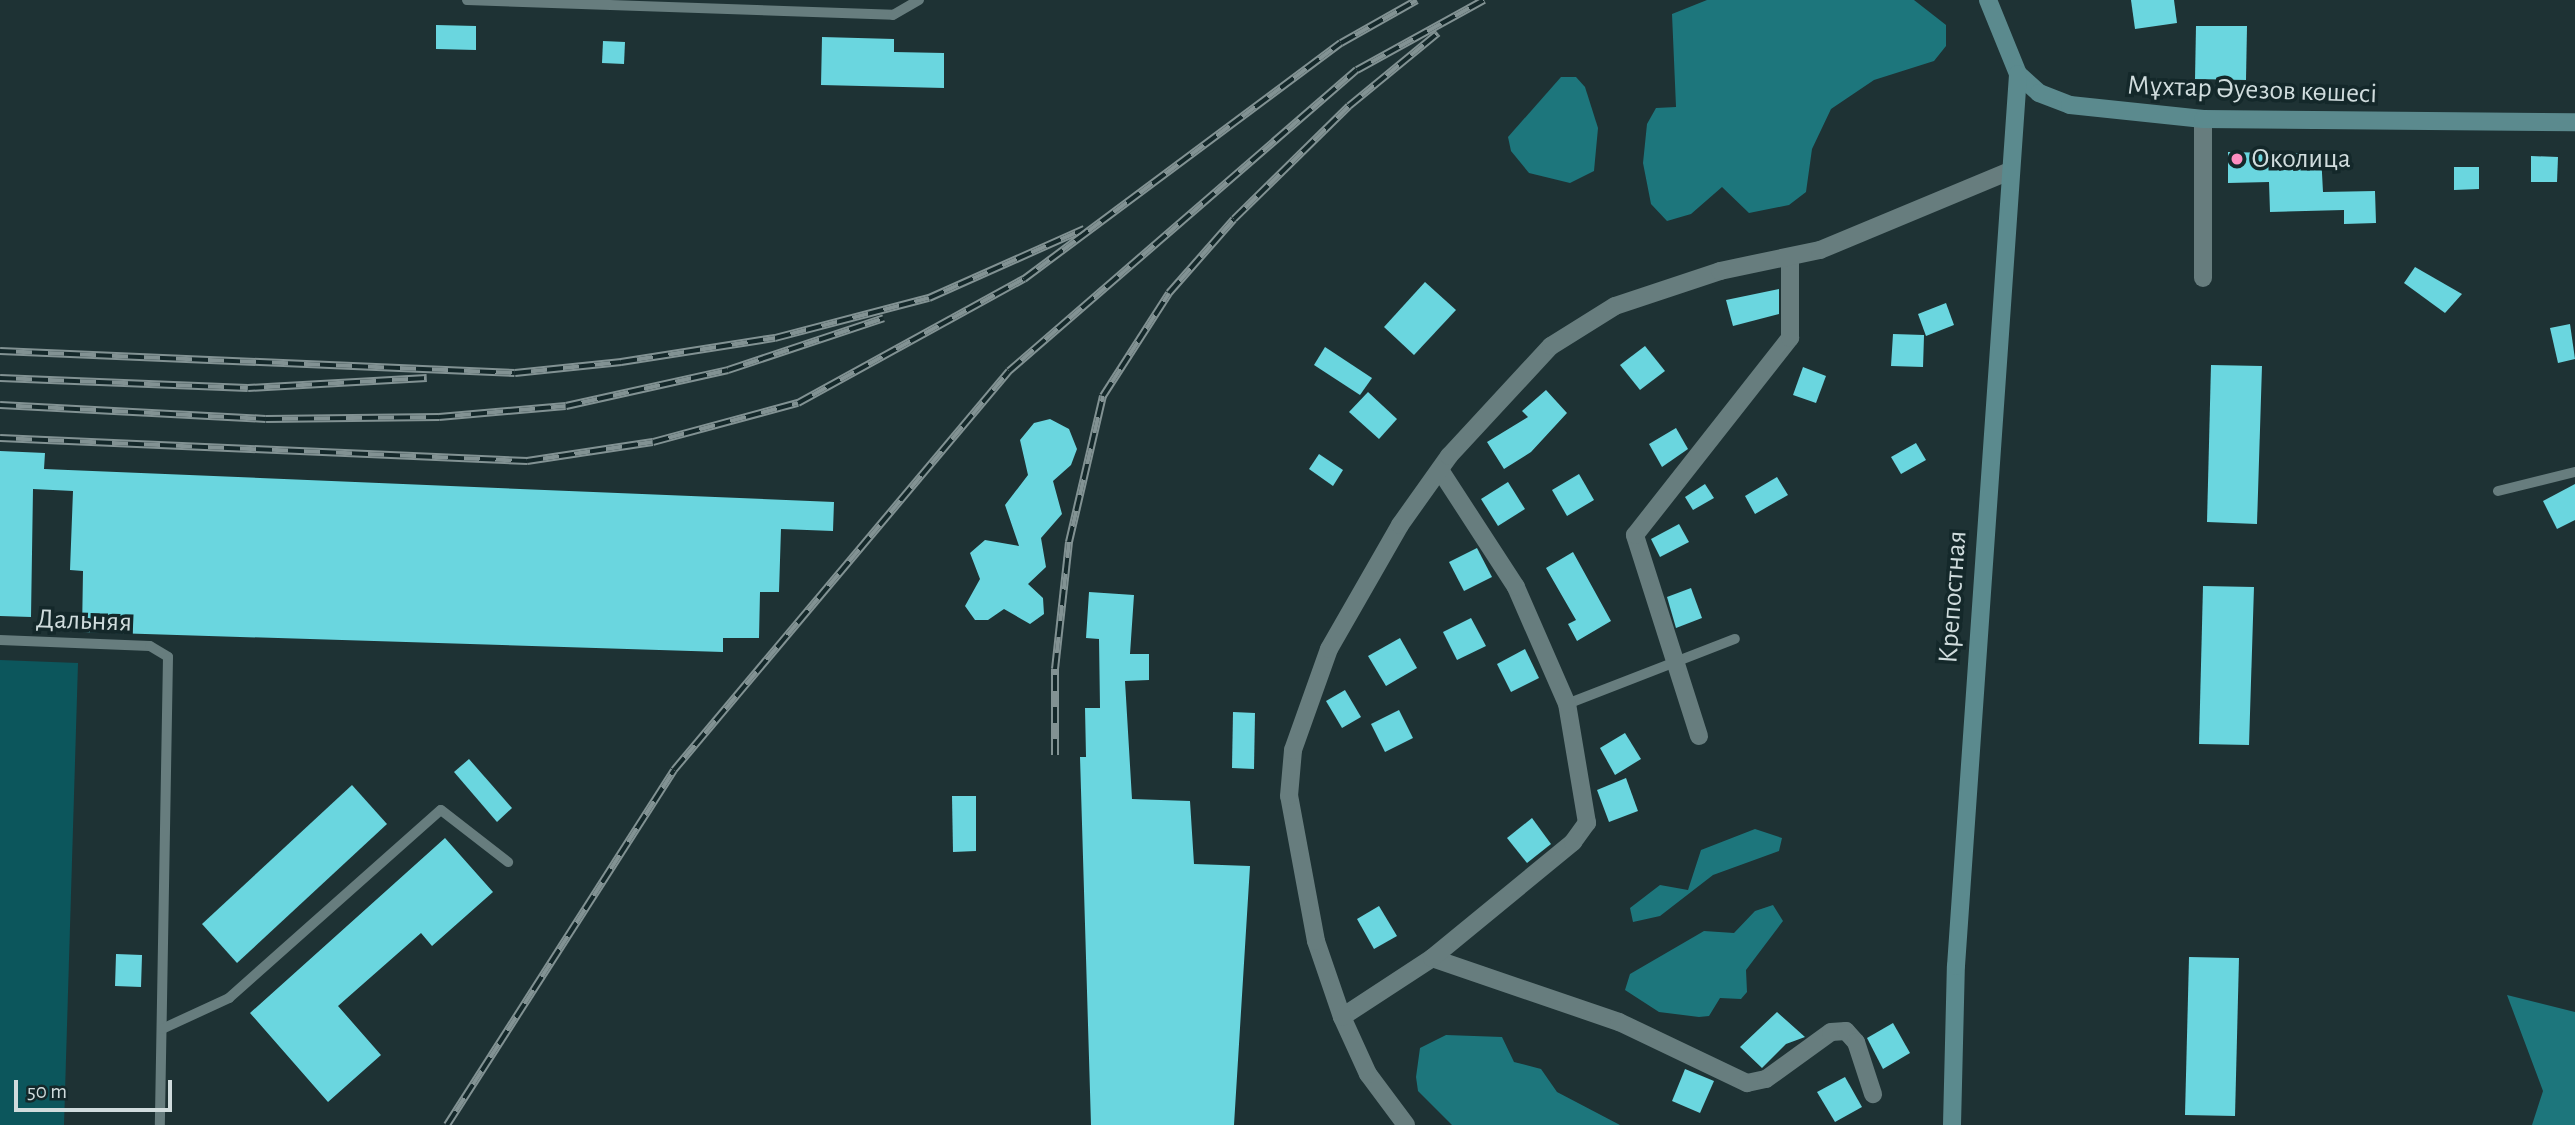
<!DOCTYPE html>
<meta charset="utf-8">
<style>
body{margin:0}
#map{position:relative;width:2575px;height:1125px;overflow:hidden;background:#1e3234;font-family:"Alegreya Sans",sans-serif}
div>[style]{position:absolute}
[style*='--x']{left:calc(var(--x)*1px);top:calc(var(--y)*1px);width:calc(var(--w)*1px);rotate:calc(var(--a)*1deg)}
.green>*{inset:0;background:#0c565c}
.water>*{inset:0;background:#1d767c}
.building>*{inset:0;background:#6ad6df}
.lane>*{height:10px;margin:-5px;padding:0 5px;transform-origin:5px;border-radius:5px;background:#677d7e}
.street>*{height:18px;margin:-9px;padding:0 9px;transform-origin:9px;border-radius:9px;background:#677d7e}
.secondary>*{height:18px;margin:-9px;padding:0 9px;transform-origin:9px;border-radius:9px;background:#5b8a8e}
.rail>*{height:8px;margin-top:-4px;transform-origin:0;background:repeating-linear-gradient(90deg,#14282a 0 16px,#829293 0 32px);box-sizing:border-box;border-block:2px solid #829293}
.dots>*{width:19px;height:19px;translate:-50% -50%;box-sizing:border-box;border:4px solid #14282a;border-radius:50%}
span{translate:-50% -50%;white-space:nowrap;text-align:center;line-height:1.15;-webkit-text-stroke:7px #14282a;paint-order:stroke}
.street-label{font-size:28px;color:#d0dcdd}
.poi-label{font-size:28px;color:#d0dcdd}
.left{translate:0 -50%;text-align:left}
.scale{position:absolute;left:14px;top:1080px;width:158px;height:32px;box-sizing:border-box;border:4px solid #d0dcdd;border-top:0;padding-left:9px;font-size:21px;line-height:24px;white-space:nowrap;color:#d0dcdd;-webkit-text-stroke:5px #14282a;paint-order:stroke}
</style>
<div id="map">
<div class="green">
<div style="clip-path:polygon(0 660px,78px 663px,64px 1125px,0 1125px)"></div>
</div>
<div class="water">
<div style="clip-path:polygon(1707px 0,1914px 0,1946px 25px,1946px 46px,1934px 61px,1874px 80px,1831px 109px,1812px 149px,1806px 192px,1789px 205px,1749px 213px,1722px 187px,1691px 214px,1667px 221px,1651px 204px,1643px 163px,1647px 124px,1656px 108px,1676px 107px,1672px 14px)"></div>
<div style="clip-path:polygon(1561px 77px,1576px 77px,1585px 87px,1598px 128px,1594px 171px,1570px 183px,1529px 173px,1511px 151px,1508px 137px)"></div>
<div style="clip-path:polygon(1755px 829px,1782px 838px,1779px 851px,1713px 875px,1660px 916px,1633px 922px,1630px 908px,1660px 885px,1688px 890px,1701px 850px)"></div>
<div style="clip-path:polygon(1773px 905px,1783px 921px,1746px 970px,1747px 992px,1741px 999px,1720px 998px,1709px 1016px,1699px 1017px,1659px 1012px,1625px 990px,1630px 974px,1704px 931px,1734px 933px,1755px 911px)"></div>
<div style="clip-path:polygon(2507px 995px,2575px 1012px,2575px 1125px,2532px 1125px,2543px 1091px)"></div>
<div style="clip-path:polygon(1446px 1035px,1502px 1037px,1514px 1062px,1541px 1069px,1557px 1092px,1620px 1125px,1452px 1125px,1418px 1091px,1416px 1077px,1420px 1048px)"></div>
</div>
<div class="building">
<div style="clip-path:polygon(2131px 0,2174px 0,2177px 23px,2135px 29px)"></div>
<div style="clip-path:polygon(436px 25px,476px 26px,476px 50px,436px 49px)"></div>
<div style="clip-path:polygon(2196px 26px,2247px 26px,2246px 80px,2195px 79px)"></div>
<div style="clip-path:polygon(822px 37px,894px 39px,894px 52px,944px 53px,944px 88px,821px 85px)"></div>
<div style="clip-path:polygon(603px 41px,625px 42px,624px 64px,602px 63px)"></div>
<div style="clip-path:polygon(2228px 152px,2321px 154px,2323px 192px,2375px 191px,2376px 223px,2344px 224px,2344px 210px,2270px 212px,2269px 182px,2228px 183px)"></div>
<div style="clip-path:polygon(2531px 156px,2558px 157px,2557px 182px,2531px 182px)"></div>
<div style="clip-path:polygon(2454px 167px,2479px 167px,2479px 189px,2454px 190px)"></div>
<div style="clip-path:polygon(2415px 267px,2462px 294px,2445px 313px,2404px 283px)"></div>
<div style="clip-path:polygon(1425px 282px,1456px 310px,1414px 355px,1384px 327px)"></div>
<div style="clip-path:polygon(1779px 289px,1779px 314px,1733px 326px,1726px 300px)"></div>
<div style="clip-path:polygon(1946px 303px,1954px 325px,1926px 336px,1918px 314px)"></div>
<div style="clip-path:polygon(2570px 324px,2575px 359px,2558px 363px,2550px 328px)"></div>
<div style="clip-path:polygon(1893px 334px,1924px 335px,1923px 367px,1891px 366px)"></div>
<div style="clip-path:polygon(1645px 346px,1665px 371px,1640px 390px,1620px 365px)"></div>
<div style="clip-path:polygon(1325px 347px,1372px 378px,1360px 395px,1314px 365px)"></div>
<div style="clip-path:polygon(2211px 365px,2262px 366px,2257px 524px,2207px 522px)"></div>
<div style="clip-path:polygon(1803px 367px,1826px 376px,1816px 403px,1793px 395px)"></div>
<div style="clip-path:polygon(1546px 390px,1567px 413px,1531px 452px,1504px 469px,1487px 442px,1528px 417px,1522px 411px)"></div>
<div style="clip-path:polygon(1368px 392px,1397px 419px,1379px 439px,1349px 412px)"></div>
<div style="clip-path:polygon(1050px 419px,1069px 429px,1077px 449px,1071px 465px,1053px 481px,1062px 514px,1041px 538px,1046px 567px,1028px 584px,1043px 598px,1044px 614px,1030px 624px,1004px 609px,988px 620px,975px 620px,965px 606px,980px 579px,970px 553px,985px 540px,1019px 546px,1005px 505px,1028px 475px,1020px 440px,1034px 423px)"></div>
<div style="clip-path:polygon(1676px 428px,1688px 449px,1662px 467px,1649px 444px)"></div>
<div style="clip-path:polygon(1916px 443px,1926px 460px,1901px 474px,1891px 457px)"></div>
<div style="clip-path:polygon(0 451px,45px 453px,44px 469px,834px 502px,833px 531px,781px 529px,779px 592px,760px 592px,759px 638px,723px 638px,723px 652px,82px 632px,83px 571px,70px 570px,73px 491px,33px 489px,31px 617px,0 616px)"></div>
<div style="clip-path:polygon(1319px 454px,1343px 470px,1333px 486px,1309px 469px)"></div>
<div style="clip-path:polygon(1579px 474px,1594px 500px,1567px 516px,1552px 490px)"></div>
<div style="clip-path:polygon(1777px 477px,1788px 495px,1755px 514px,1745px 496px)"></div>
<div style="clip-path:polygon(1508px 482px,1525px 509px,1498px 526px,1481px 499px)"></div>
<div style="clip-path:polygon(1705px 484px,1714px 498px,1693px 510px,1685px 497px)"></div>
<div style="clip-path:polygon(2575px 484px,2575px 520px,2557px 529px,2543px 501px)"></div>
<div style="clip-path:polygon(1679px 524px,1689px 542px,1660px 557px,1651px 539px)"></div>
<div style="clip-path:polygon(1477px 548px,1492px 577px,1464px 591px,1449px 562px)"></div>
<div style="clip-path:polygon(1573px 552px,1611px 621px,1577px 641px,1568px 624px,1576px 620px,1546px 568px)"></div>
<div style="clip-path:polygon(2203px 586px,2254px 587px,2249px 745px,2199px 744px)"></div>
<div style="clip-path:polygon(1691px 588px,1702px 618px,1676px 628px,1667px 597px)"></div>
<div style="clip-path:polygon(1089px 592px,1134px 595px,1130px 654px,1149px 654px,1149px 680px,1125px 681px,1132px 799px,1190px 801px,1194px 864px,1250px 866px,1234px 1125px,1091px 1125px,1080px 757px,1086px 757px,1085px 708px,1100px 708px,1099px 639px,1086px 638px)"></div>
<div style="clip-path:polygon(1471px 618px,1486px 646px,1457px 660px,1443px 632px)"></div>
<div style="clip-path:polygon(1400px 638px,1417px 668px,1386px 686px,1368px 656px)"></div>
<div style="clip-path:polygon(1525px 649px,1539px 678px,1511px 692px,1497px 664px)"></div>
<div style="clip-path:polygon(1345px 690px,1361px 717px,1342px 728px,1326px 701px)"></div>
<div style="clip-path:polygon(1399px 710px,1413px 738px,1385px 752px,1371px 724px)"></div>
<div style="clip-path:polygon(1233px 712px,1255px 713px,1254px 769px,1232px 768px)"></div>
<div style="clip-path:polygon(1625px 733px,1641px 759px,1615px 775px,1600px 748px)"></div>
<div style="clip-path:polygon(469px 759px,512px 808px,497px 822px,454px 772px)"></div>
<div style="clip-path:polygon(1626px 778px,1638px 811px,1609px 822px,1597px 790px)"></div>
<div style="clip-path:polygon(352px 785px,387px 824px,237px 963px,202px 924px)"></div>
<div style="clip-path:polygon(952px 796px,976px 796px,976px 851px,953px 852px)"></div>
<div style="clip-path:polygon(1532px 818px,1551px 844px,1527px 863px,1507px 838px)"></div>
<div style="clip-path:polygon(445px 838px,493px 892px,432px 946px,421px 933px,338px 1006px,381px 1055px,328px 1102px,250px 1013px)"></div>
<div style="clip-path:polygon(1379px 906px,1397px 936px,1374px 949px,1357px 919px)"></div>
<div style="clip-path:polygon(116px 954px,142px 955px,141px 987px,115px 986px)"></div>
<div style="clip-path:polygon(2189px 957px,2239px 958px,2235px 1116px,2185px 1115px)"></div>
<div style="clip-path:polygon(1777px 1012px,1805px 1037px,1786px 1044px,1762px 1068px,1740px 1047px)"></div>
<div style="clip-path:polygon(1893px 1023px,1910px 1053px,1883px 1069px,1867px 1038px)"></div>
<div style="clip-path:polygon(1685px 1069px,1714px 1081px,1700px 1113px,1672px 1101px)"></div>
<div style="clip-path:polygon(1845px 1077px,1862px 1107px,1835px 1122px,1817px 1092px)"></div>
</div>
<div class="lane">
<div style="--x:467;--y:0;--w:426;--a:2"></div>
<div style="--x:893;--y:15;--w:30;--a:-30"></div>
<div style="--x:2498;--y:491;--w:79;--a:-13.9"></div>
<div style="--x:0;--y:640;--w:150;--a:2.3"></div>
<div style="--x:150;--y:646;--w:21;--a:31"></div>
<div style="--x:168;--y:657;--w:468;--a:91"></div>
<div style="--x:1567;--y:704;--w:180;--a:-21.2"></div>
<div style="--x:162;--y:1029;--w:74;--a:-24.8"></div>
<div style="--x:229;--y:998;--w:283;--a:-41.6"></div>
<div style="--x:441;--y:810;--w:85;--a:37.8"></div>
</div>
<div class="street">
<div style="--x:2203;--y:119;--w:159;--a:90"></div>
<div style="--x:1699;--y:736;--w:211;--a:-107.7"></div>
<div style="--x:1635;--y:535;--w:251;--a:-51.8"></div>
<div style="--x:1790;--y:338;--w:81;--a:-90"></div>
<div style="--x:1432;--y:958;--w:198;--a:18.9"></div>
<div style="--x:1619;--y:1022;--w:142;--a:25.5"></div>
<div style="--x:1747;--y:1083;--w:19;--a:-12"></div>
<div style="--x:1766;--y:1079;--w:80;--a:-35.9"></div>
<div style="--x:1831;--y:1032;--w:15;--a:-4"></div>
<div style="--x:1846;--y:1031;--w:15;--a:48"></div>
<div style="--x:1856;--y:1042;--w:55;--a:71.9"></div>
<div style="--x:1342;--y:1017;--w:108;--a:-33.2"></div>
<div style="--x:1432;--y:958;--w:183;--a:-39.4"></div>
<div style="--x:1573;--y:842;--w:24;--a:-54"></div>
<div style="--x:1587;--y:823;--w:121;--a:-99.5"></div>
<div style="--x:1567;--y:704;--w:128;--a:-113.6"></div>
<div style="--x:1516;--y:587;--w:140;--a:-123"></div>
<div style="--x:1406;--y:1125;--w:64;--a:-126.7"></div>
<div style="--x:1368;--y:1074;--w:63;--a:-114.5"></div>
<div style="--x:1342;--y:1017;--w:80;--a:-108.9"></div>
<div style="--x:1316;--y:941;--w:147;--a:-100.5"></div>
<div style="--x:1289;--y:796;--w:46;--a:-85"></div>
<div style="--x:1293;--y:750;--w:107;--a:-70.4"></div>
<div style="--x:1329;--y:649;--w:143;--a:-60.2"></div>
<div style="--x:1400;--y:525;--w:85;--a:-54.6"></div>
<div style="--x:1449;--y:456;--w:150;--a:-47.2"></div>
<div style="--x:1551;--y:346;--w:75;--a:-32"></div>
<div style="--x:1615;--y:306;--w:111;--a:-18.4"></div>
<div style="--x:1720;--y:271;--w:102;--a:-11.9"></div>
<div style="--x:1820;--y:250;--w:203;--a:-22.6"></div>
</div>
<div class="secondary">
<div style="--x:1988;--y:0;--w:80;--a:67.9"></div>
<div style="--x:2018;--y:74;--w:28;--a:42"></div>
<div style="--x:2039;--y:93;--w:33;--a:21"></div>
<div style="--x:2070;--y:105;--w:134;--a:6"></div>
<div style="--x:2203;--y:119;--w:372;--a:0.5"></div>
<div style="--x:1952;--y:1125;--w:159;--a:-88.6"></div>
<div style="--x:1956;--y:966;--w:894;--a:-86.02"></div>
</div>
<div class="rail">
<div style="--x:0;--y:351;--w:515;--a:2.45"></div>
<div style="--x:515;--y:373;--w:107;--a:-5.9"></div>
<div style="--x:621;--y:362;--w:156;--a:-8.9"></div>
<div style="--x:775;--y:338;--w:159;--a:-14.6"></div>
<div style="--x:929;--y:298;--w:170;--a:-24"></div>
<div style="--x:0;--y:378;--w:248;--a:2.3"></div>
<div style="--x:248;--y:388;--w:179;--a:-3.2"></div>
<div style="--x:0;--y:405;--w:266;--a:3"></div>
<div style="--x:266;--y:419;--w:173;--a:-0.7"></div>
<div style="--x:439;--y:417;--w:127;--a:-5"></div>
<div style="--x:566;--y:406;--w:166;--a:-12.5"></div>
<div style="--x:728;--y:370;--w:164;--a:-18.4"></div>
<div style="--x:0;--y:438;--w:528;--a:2.5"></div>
<div style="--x:527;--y:461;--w:127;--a:-8.6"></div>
<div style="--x:653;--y:442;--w:150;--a:-15.1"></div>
<div style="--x:798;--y:403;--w:258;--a:-28.8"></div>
<div style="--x:1024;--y:279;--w:395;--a:-36.7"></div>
<div style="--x:1341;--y:43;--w:87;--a:-29.5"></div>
<div style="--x:1055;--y:755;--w:86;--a:-90"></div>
<div style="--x:1055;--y:669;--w:128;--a:-83.7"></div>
<div style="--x:1069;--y:542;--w:150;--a:-76.9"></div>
<div style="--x:1103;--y:396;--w:122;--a:-57.3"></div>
<div style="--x:1169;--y:293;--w:98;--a:-48.7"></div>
<div style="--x:1234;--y:219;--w:161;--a:-44.5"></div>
<div style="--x:1349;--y:106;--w:115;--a:-39.4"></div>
<div style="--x:447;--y:1125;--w:421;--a:-57.4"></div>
<div style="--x:674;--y:770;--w:521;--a:-49.98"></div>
<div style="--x:1009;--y:371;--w:460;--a:-40.9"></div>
<div style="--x:1357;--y:70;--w:145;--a:-28.9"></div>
</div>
<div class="dots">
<div style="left:2237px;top:159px;background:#fd8ec0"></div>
</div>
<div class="street-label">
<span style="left:2252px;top:90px;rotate:2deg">Мұхтар Әуезов көшесі</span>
<span style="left:1953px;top:597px;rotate:-86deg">Крепостная</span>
<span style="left:84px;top:621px;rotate:2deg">Дальняя</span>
</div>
<div class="poi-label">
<span class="left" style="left:2251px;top:159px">Околица</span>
</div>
<div class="scale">50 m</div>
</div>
